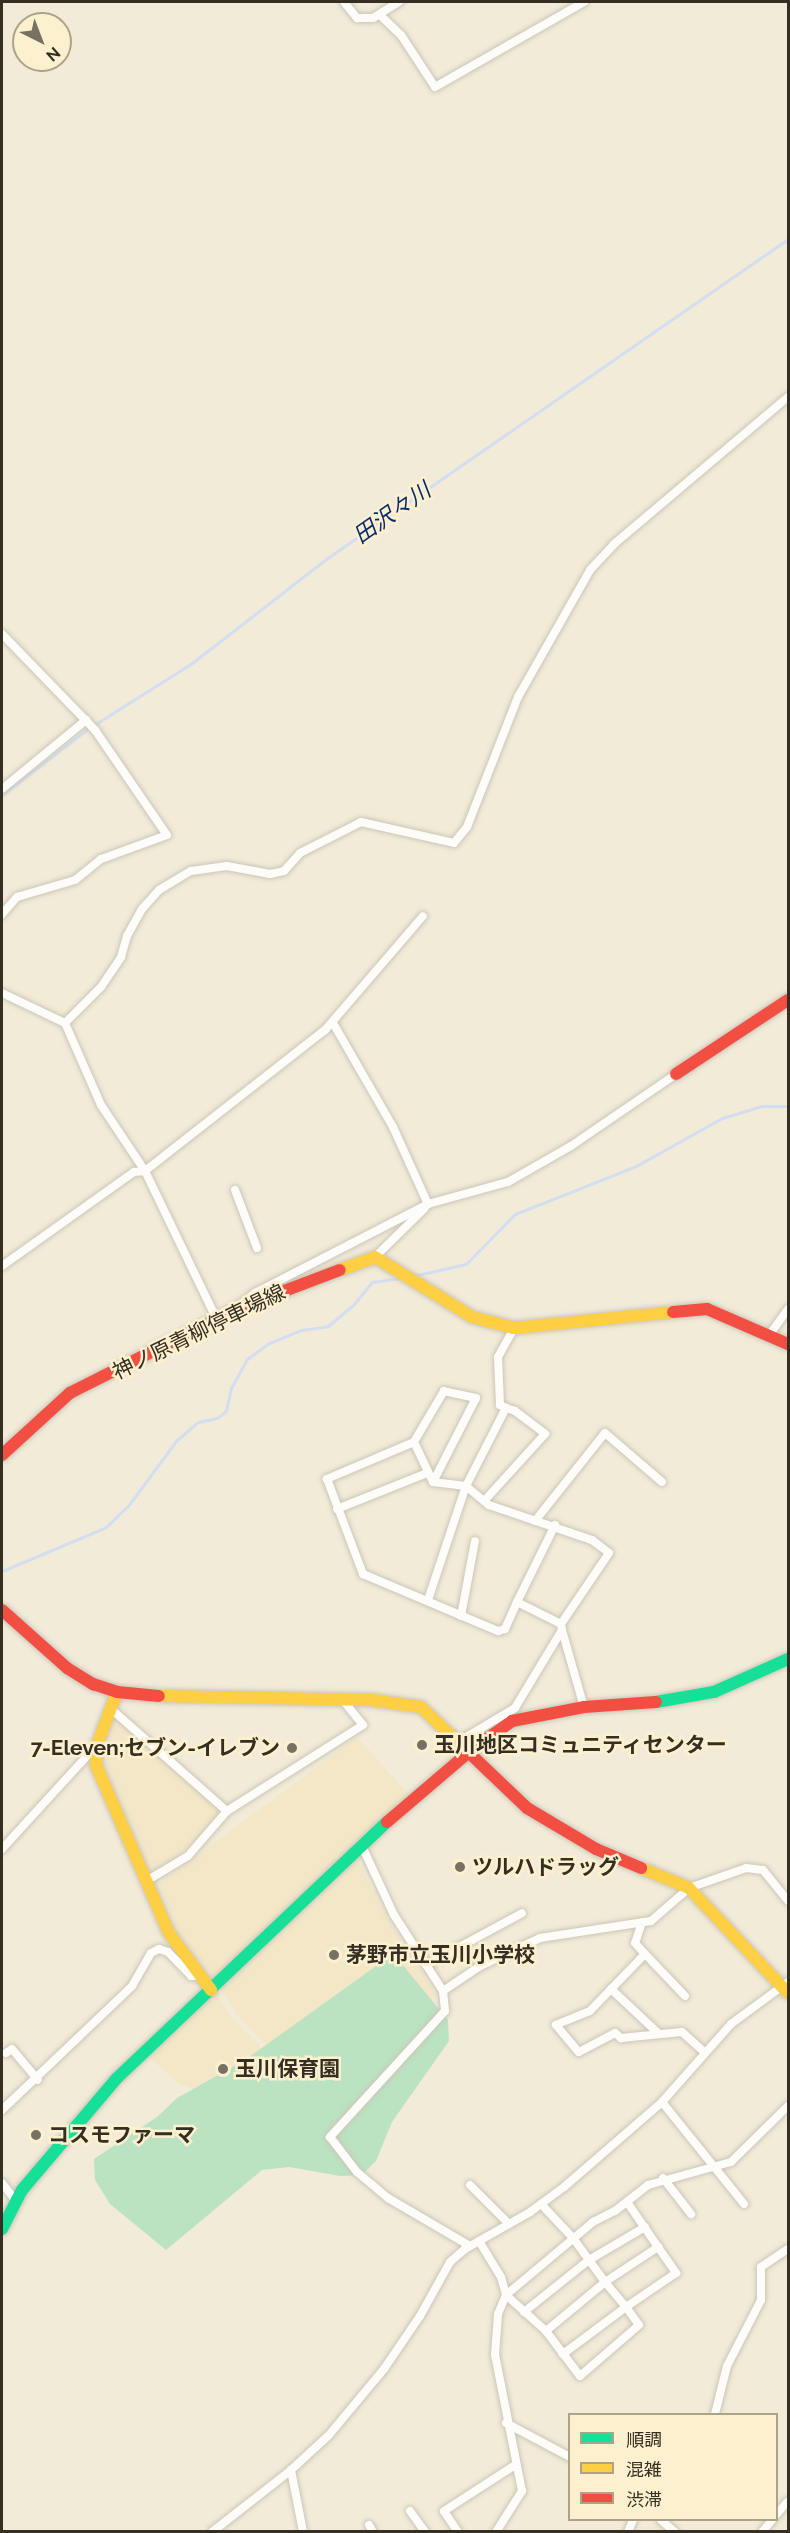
<!DOCTYPE html>
<meta charset="utf-8">
<style>
body{margin:0}
#map{position:relative;width:790px;height:2533px;overflow:hidden;background:#f2ebd8;font-family:Raleway,"Noto Sans JP",sans-serif}
div>[style]{position:absolute}
[style*='--x']{left:calc(var(--x)*1px);top:calc(var(--y)*1px);width:calc(var(--w)*1px);rotate:calc(var(--a)*1deg)}
.built>*{inset:0;background:#f3e7c8}
.green>*{inset:0;background:#bbe3c1}
.stream>*{height:3px;margin:-1.5px;padding:0 1.5px;transform-origin:1.5px;border-radius:1.5px;background:#d3def0}
.roads{filter:drop-shadow(0 0 2px #ccc6b8) drop-shadow(0 0 2px #ccc6b8)}
.street>*{height:8px;margin:-4px;padding:0 4px;transform-origin:4px;border-radius:4px;background:#fdfcf9}
.fast>*{height:12px;margin:-6px;padding:0 6px;transform-origin:6px;border-radius:6px;background:#16e098}
.slow>*{height:12px;margin:-6px;padding:0 6px;transform-origin:6px;border-radius:6px;background:#ffcf43}
.jam>*{height:12px;margin:-6px;padding:0 6px;transform-origin:6px;border-radius:6px;background:#f24e42}
.dots>*{width:16px;height:16px;translate:-50% -50%;box-sizing:border-box;border:3px solid #fdf0ce;border-radius:50%}
span{translate:-50% -50%;white-space:nowrap;text-align:center;line-height:1.15;-webkit-text-stroke:5px #fdf0ce;paint-order:stroke}
.street-label{font-size:21px;color:#342f22}
.poi-label{font-size:21px;color:#342f22;font-weight:700}
.left{translate:0 -50%;text-align:left}
.right{translate:-100% -50%;text-align:right}
.water-label{font-size:22px;color:#07296f;font-style:italic}
.frame{position:absolute;inset:0;border:3px solid #342f22;pointer-events:none}
.legend{position:absolute;left:568px;top:2413px;width:210px;height:108px;box-sizing:border-box;background:#fdf0ce;border:2px solid #ada389;margin:0;padding:8px 10px;list-style:none;font-size:18px;color:#342f22}
.legend li{display:flex;align-items:center;gap:12px;height:30px}
.legend b{width:30px;border:2px solid #ada389}
.north{position:absolute;left:12px;top:12px;width:60px;height:60px;box-sizing:border-box;background:#fdf0ce;border:2px solid #ada389;border-radius:50%;rotate:138deg;font-size:16px;font-weight:700;line-height:24px;text-align:center;color:#342f22}
.north::after{content:'';display:block;margin:auto;width:21px;height:27px;background:#767162;clip-path:polygon(50% 0,100% 100%,50% 72%,0 100%)}
</style>
<div id="map">
<div class="built">
<div style="clip-path:polygon(115px 1717px,226px 1816px,152px 1876px,110px 1784px,102px 1754px)"></div>
<div style="clip-path:polygon(357px 1737px,410px 1796px,215px 1980px,177px 1930px,159px 1884px)"></div>
<div style="clip-path:polygon(357px 1859px,389px 1921px,436px 1995px,342px 2107px,318px 2098px,236px 2014px,222px 1989px)"></div>
<div style="clip-path:polygon(215px 1991px,231px 2017px,334px 2120px,224px 2099px,179px 2084px,147px 2055px)"></div>
</div>
<div class="green">
<div style="clip-path:polygon(390px 1956px,402px 1964px,448px 2020px,449px 2041px,392px 2122px,376px 2161px,362px 2175px,340px 2176px,289px 2167px,262px 2170px,166px 2250px,110px 2204px,95px 2180px,94px 2159px,157px 2117px,177px 2098px,245px 2060px)"></div>
</div>
<div class="stream">
<div style="--x:2;--y:795;--w:106;--a:-37.7"></div>
<div style="--x:86;--y:730;--w:125;--a:-32.3"></div>
<div style="--x:192;--y:663;--w:170;--a:-37.8"></div>
<div style="--x:326;--y:559;--w:562;--a:-34.71"></div>
<div style="--x:413;--y:1276;--w:54;--a:-12.8"></div>
<div style="--x:466;--y:1264;--w:70;--a:-45.6"></div>
<div style="--x:515;--y:1214;--w:130;--a:-21.6"></div>
<div style="--x:636;--y:1166;--w:98;--a:-29.2"></div>
<div style="--x:722;--y:1118;--w:42;--a:-16.7"></div>
<div style="--x:762;--y:1106;--w:26;--a:0"></div>
<div style="--x:2;--y:1571;--w:113;--a:-22.9"></div>
<div style="--x:106;--y:1527;--w:30;--a:-44"></div>
<div style="--x:128;--y:1506;--w:81;--a:-53.6"></div>
<div style="--x:176;--y:1441;--w:29;--a:-41"></div>
<div style="--x:198;--y:1422;--w:19;--a:-12"></div>
<div style="--x:217;--y:1418;--w:11;--a:-38"></div>
<div style="--x:226;--y:1411;--w:24;--a:-78"></div>
<div style="--x:231;--y:1388;--w:33;--a:-61"></div>
<div style="--x:247;--y:1359;--w:27;--a:-36"></div>
<div style="--x:269;--y:1343;--w:35;--a:-22"></div>
<div style="--x:301;--y:1330;--w:27;--a:-8"></div>
<div style="--x:328;--y:1326;--w:34;--a:-40"></div>
<div style="--x:354;--y:1304;--w:28;--a:-51"></div>
<div style="--x:372;--y:1282;--w:29;--a:-8"></div>
</div>
<div class="roads">
<div class="street">
<div style="--x:344;--y:2;--w:21;--a:51"></div>
<div style="--x:357;--y:18;--w:16;--a:0"></div>
<div style="--x:373;--y:18;--w:31;--a:-32"></div>
<div style="--x:381;--y:16;--w:28;--a:44"></div>
<div style="--x:401;--y:35;--w:62;--a:56.8"></div>
<div style="--x:435;--y:87;--w:172;--a:-29.7"></div>
<div style="--x:2;--y:634;--w:134;--a:45.9"></div>
<div style="--x:95;--y:730;--w:127;--a:55.6"></div>
<div style="--x:167;--y:835;--w:70;--a:160"></div>
<div style="--x:101;--y:859;--w:33;--a:141"></div>
<div style="--x:75;--y:880;--w:60;--a:163.7"></div>
<div style="--x:17;--y:897;--w:23;--a:131"></div>
<div style="--x:2;--y:789;--w:109;--a:-39.4"></div>
<div style="--x:2;--y:993;--w:70;--a:25.5"></div>
<div style="--x:65;--y:1023;--w:90;--a:66.3"></div>
<div style="--x:101;--y:1105;--w:79;--a:56.3"></div>
<div style="--x:145;--y:1171;--w:165;--a:64.2"></div>
<div style="--x:65;--y:1023;--w:51;--a:-45"></div>
<div style="--x:101;--y:987;--w:36;--a:-56"></div>
<div style="--x:121;--y:957;--w:22;--a:-74"></div>
<div style="--x:127;--y:936;--w:31;--a:-61"></div>
<div style="--x:142;--y:909;--w:25;--a:-48"></div>
<div style="--x:159;--y:890;--w:37;--a:-31"></div>
<div style="--x:191;--y:871;--w:36;--a:-8"></div>
<div style="--x:227;--y:866;--w:44;--a:10.5"></div>
<div style="--x:270;--y:874;--w:14;--a:-12"></div>
<div style="--x:284;--y:871;--w:24;--a:-48"></div>
<div style="--x:300;--y:853;--w:68;--a:-26.9"></div>
<div style="--x:361;--y:822;--w:95;--a:12.7"></div>
<div style="--x:454;--y:843;--w:21;--a:-51"></div>
<div style="--x:467;--y:827;--w:140;--a:-68.6"></div>
<div style="--x:518;--y:697;--w:146;--a:-60.4"></div>
<div style="--x:590;--y:570;--w:35;--a:-47"></div>
<div style="--x:614;--y:544;--w:228;--a:-40.2"></div>
<div style="--x:333;--y:1023;--w:120;--a:60"></div>
<div style="--x:393;--y:1127;--w:85;--a:65.6"></div>
<div style="--x:235;--y:1190;--w:62;--a:69.2"></div>
<div style="--x:375;--y:1257;--w:69;--a:-44.4"></div>
<div style="--x:2;--y:1266;--w:162;--a:-35.5"></div>
<div style="--x:134;--y:1172;--w:11;--a:-5"></div>
<div style="--x:145;--y:1171;--w:229;--a:-38.1"></div>
<div style="--x:325;--y:1030;--w:150;--a:-49.3"></div>
<div style="--x:241;--y:1304;--w:18;--a:-38"></div>
<div style="--x:255;--y:1293;--w:195;--a:-27.2"></div>
<div style="--x:428;--y:1204;--w:83;--a:-15.4"></div>
<div style="--x:508;--y:1182;--w:73;--a:-29.7"></div>
<div style="--x:571;--y:1146;--w:127;--a:-34.4"></div>
<div style="--x:770;--y:1334;--w:31;--a:-54"></div>
<div style="--x:506;--y:1408;--w:7;--a:-153"></div>
<div style="--x:500;--y:1405;--w:48;--a:-92.4"></div>
<div style="--x:498;--y:1357;--w:33;--a:-61"></div>
<div style="--x:414;--y:1442;--w:44;--a:64.6"></div>
<div style="--x:433;--y:1482;--w:94;--a:-62.9"></div>
<div style="--x:476;--y:1398;--w:33;--a:-168"></div>
<div style="--x:444;--y:1391;--w:59;--a:120.5"></div>
<div style="--x:414;--y:1442;--w:95;--a:157"></div>
<div style="--x:327;--y:1479;--w:102;--a:69.2"></div>
<div style="--x:363;--y:1574;--w:147;--a:22.9"></div>
<div style="--x:498;--y:1631;--w:7;--a:-16"></div>
<div style="--x:505;--y:1629;--w:30;--a:-66"></div>
<div style="--x:517;--y:1602;--w:49;--a:26.6"></div>
<div style="--x:433;--y:1482;--w:33;--a:7"></div>
<div style="--x:466;--y:1486;--w:88;--a:-62.9"></div>
<div style="--x:506;--y:1408;--w:9;--a:18"></div>
<div style="--x:515;--y:1411;--w:38;--a:37"></div>
<div style="--x:545;--y:1434;--w:89;--a:132.3"></div>
<div style="--x:337;--y:1509;--w:97;--a:-21.8"></div>
<div style="--x:535;--y:1521;--w:112;--a:-51.5"></div>
<div style="--x:605;--y:1433;--w:75;--a:40.7"></div>
<div style="--x:428;--y:1600;--w:120;--a:-71.6"></div>
<div style="--x:466;--y:1486;--w:30;--a:40"></div>
<div style="--x:489;--y:1505;--w:109;--a:18.8"></div>
<div style="--x:592;--y:1540;--w:21;--a:37"></div>
<div style="--x:609;--y:1553;--w:86;--a:124.1"></div>
<div style="--x:561;--y:1624;--w:6;--a:81"></div>
<div style="--x:562;--y:1630;--w:91;--a:121.1"></div>
<div style="--x:515;--y:1708;--w:66;--a:149.2"></div>
<div style="--x:517;--y:1602;--w:86;--a:-63.7"></div>
<div style="--x:461;--y:1616;--w:76;--a:-79.4"></div>
<div style="--x:562;--y:1630;--w:80;--a:74.1"></div>
<div style="--x:110;--y:1708;--w:156;--a:41.4"></div>
<div style="--x:361;--y:1844;--w:78;--a:65.1"></div>
<div style="--x:394;--y:1915;--w:90;--a:57.2"></div>
<div style="--x:443;--y:1991;--w:20;--a:84"></div>
<div style="--x:445;--y:2011;--w:171;--a:132.4"></div>
<div style="--x:330;--y:2137;--w:44;--a:52.4"></div>
<div style="--x:357;--y:2172;--w:40;--a:40"></div>
<div style="--x:388;--y:2198;--w:95;--a:30.3"></div>
<div style="--x:2;--y:1849;--w:141;--a:-47.6"></div>
<div style="--x:153;--y:1877;--w:41;--a:-31"></div>
<div style="--x:188;--y:1856;--w:60;--a:-49.1"></div>
<div style="--x:227;--y:1811;--w:161;--a:-32.3"></div>
<div style="--x:363;--y:1725;--w:32;--a:-129"></div>
<div style="--x:642;--y:1922;--w:22;--a:108"></div>
<div style="--x:635;--y:1943;--w:15;--a:48"></div>
<div style="--x:426;--y:1965;--w:109;--a:-28.4"></div>
<div style="--x:611;--y:1989;--w:64;--a:43.1"></div>
<div style="--x:443;--y:1991;--w:45;--a:-34"></div>
<div style="--x:480;--y:1966;--w:66;--a:-25"></div>
<div style="--x:540;--y:1938;--w:112;--a:-8.7"></div>
<div style="--x:651;--y:1921;--w:50;--a:-41"></div>
<div style="--x:689;--y:1888;--w:60;--a:-19.3"></div>
<div style="--x:746;--y:1868;--w:17;--a:7"></div>
<div style="--x:763;--y:1870;--w:40;--a:51"></div>
<div style="--x:685;--y:1996;--w:58;--a:-133.6"></div>
<div style="--x:645;--y:1954;--w:79;--a:134"></div>
<div style="--x:590;--y:2011;--w:37;--a:158"></div>
<div style="--x:556;--y:2025;--w:35;--a:50"></div>
<div style="--x:579;--y:2052;--w:41;--a:-27.8"></div>
<div style="--x:615;--y:2033;--w:8;--a:40"></div>
<div style="--x:621;--y:2038;--w:61;--a:-5.6"></div>
<div style="--x:682;--y:2032;--w:30;--a:42"></div>
<div style="--x:6;--y:2053;--w:7;--a:-34"></div>
<div style="--x:12;--y:2049;--w:40;--a:50"></div>
<div style="--x:662;--y:2102;--w:131;--a:51.2"></div>
<div style="--x:2;--y:2110;--w:180;--a:-43.6"></div>
<div style="--x:132;--y:1986;--w:38;--a:-60"></div>
<div style="--x:151;--y:1953;--w:9;--a:-27"></div>
<div style="--x:159;--y:1949;--w:9;--a:18"></div>
<div style="--x:168;--y:1952;--w:33;--a:46"></div>
<div style="--x:191;--y:1976;--w:8;--a:0"></div>
<div style="--x:663;--y:2178;--w:46;--a:52.1"></div>
<div style="--x:2;--y:2183;--w:23;--a:52"></div>
<div style="--x:470;--y:2185;--w:55;--a:45"></div>
<div style="--x:627;--y:2202;--w:55;--a:55.4"></div>
<div style="--x:541;--y:2204;--w:47;--a:46.7"></div>
<div style="--x:573;--y:2238;--w:54;--a:54"></div>
<div style="--x:605;--y:2282;--w:33;--a:50"></div>
<div style="--x:626;--y:2307;--w:22;--a:54"></div>
<div style="--x:639;--y:2325;--w:78;--a:139.2"></div>
<div style="--x:580;--y:2376;--w:56;--a:-127.1"></div>
<div style="--x:546;--y:2331;--w:77;--a:-39.7"></div>
<div style="--x:605;--y:2282;--w:64;--a:-33.4"></div>
<div style="--x:658;--y:2247;--w:32;--a:55"></div>
<div style="--x:676;--y:2273;--w:60;--a:145.8"></div>
<div style="--x:626;--y:2307;--w:79;--a:143.3"></div>
<div style="--x:479;--y:2241;--w:42;--a:58.6"></div>
<div style="--x:501;--y:2277;--w:19;--a:74"></div>
<div style="--x:506;--y:2295;--w:54;--a:42"></div>
<div style="--x:524;--y:2312;--w:83;--a:-38.7"></div>
<div style="--x:589;--y:2260;--w:65;--a:-30.5"></div>
<div style="--x:715;--y:2414;--w:49;--a:-76"></div>
<div style="--x:727;--y:2366;--w:74;--a:-62.7"></div>
<div style="--x:761;--y:2300;--w:33;--a:-90"></div>
<div style="--x:761;--y:2267;--w:32;--a:-34"></div>
<div style="--x:506;--y:2423;--w:72;--a:28"></div>
<div style="--x:291;--y:2470;--w:63;--a:79"></div>
<div style="--x:410;--y:2511;--w:26;--a:54"></div>
<div style="--x:776;--y:2515;--w:18;--a:-49"></div>
<div style="--x:661;--y:2520;--w:18;--a:41"></div>
<div style="--x:369;--y:2525;--w:8;--a:60"></div>
<div style="--x:212;--y:2532;--w:100;--a:-38.1"></div>
<div style="--x:291;--y:2470;--w:52;--a:-42.6"></div>
<div style="--x:329;--y:2435;--w:86;--a:-50.2"></div>
<div style="--x:384;--y:2369;--w:64;--a:-55.8"></div>
<div style="--x:420;--y:2316;--w:62;--a:-60.9"></div>
<div style="--x:450;--y:2262;--w:20;--a:-41"></div>
<div style="--x:465;--y:2249;--w:75;--a:-29.6"></div>
<div style="--x:530;--y:2212;--w:42;--a:-36.3"></div>
<div style="--x:564;--y:2187;--w:130;--a:-40.9"></div>
<div style="--x:662;--y:2102;--w:104;--a:-48.5"></div>
<div style="--x:731;--y:2024;--w:71;--a:-36.4"></div>
<div style="--x:458;--y:2532;--w:25;--a:-124"></div>
<div style="--x:444;--y:2511;--w:85;--a:-32.9"></div>
<div style="--x:496;--y:2532;--w:49;--a:-57.6"></div>
<div style="--x:522;--y:2491;--w:139;--a:-101.2"></div>
<div style="--x:495;--y:2355;--w:41;--a:-85.8"></div>
<div style="--x:498;--y:2314;--w:21;--a:-67"></div>
<div style="--x:506;--y:2295;--w:114;--a:-40"></div>
<div style="--x:593;--y:2222;--w:25;--a:-27"></div>
<div style="--x:615;--y:2211;--w:42;--a:-38.2"></div>
<div style="--x:648;--y:2185;--w:86;--a:-15.5"></div>
<div style="--x:731;--y:2162;--w:80;--a:-44.5"></div>
<div style="--x:628;--y:2532;--w:13;--a:-67"></div>
<div style="--x:762;--y:2532;--w:16;--a:-50"></div>
</div>
<div class="fast">
<div style="--x:656;--y:1702;--w:59;--a:-9.8"></div>
<div style="--x:714;--y:1692;--w:81;--a:-24"></div>
<div style="--x:2;--y:2229;--w:44;--a:-62.9"></div>
<div style="--x:22;--y:2190;--w:145;--a:-49.7"></div>
<div style="--x:116;--y:2079;--w:373;--a:-43.5"></div>
</div>
<div class="slow">
<div style="--x:340;--y:1270;--w:37;--a:-20"></div>
<div style="--x:375;--y:1257;--w:114;--a:31.7"></div>
<div style="--x:472;--y:1317;--w:43;--a:14.7"></div>
<div style="--x:514;--y:1328;--w:160;--a:-5.7"></div>
<div style="--x:117;--y:1692;--w:57;--a:110.7"></div>
<div style="--x:97;--y:1745;--w:20;--a:93"></div>
<div style="--x:96;--y:1765;--w:183;--a:66.5"></div>
<div style="--x:169;--y:1933;--w:71;--a:53.6"></div>
<div style="--x:159;--y:1696;--w:212;--a:1.1"></div>
<div style="--x:371;--y:1700;--w:50;--a:8"></div>
<div style="--x:421;--y:1707;--w:57;--a:43.6"></div>
<div style="--x:641;--y:1868;--w:52;--a:22.6"></div>
<div style="--x:689;--y:1888;--w:144;--a:46.7"></div>
</div>
<div class="jam">
<div style="--x:676;--y:1074;--w:134;--a:-33.5"></div>
<div style="--x:673;--y:1312;--w:34;--a:-5"></div>
<div style="--x:707;--y:1309;--w:88;--a:23.4"></div>
<div style="--x:2;--y:1455;--w:92;--a:-42.4"></div>
<div style="--x:70;--y:1393;--w:184;--a:-26.8"></div>
<div style="--x:234;--y:1310;--w:113;--a:-20.7"></div>
<div style="--x:2;--y:1610;--w:87;--a:41.7"></div>
<div style="--x:67;--y:1668;--w:31;--a:32"></div>
<div style="--x:93;--y:1684;--w:25;--a:18"></div>
<div style="--x:117;--y:1692;--w:42;--a:5.4"></div>
<div style="--x:462;--y:1746;--w:90;--a:43.6"></div>
<div style="--x:527;--y:1808;--w:80;--a:30.7"></div>
<div style="--x:596;--y:1849;--w:49;--a:22.9"></div>
<div style="--x:387;--y:1822;--w:109;--a:-40.5"></div>
<div style="--x:470;--y:1751;--w:52;--a:-35.5"></div>
<div style="--x:512;--y:1721;--w:73;--a:-11"></div>
<div style="--x:584;--y:1707;--w:72;--a:-4"></div>
</div>
</div>
<div class="dots">
<div style="left:422px;top:1745px;background:#767162"></div>
<div style="left:292px;top:1748px;background:#767162"></div>
<div style="left:460px;top:1867px;background:#767162"></div>
<div style="left:334px;top:1955px;background:#767162"></div>
<div style="left:223px;top:2069px;background:#767162"></div>
<div style="left:36px;top:2135px;background:#767162"></div>
</div>
<div class="street-label">
<span style="left:199px;top:1332px;rotate:-26deg">神ノ原青柳停車場線</span>
</div>
<div class="poi-label">
<span class="left" style="left:434px;top:1745px">玉川地区コミュニティセンター</span>
<span class="right" style="left:280px;top:1748px">7-Eleven;セブン-イレブン</span>
<span class="left" style="left:472px;top:1867px">ツルハドラッグ</span>
<span class="left" style="left:346px;top:1955px">茅野市立玉川小学校</span>
<span class="left" style="left:235px;top:2069px">玉川保育園</span>
<span class="left" style="left:48px;top:2135px">コスモファーマ</span>
</div>
<div class="water-label">
<span style="left:392px;top:513px;rotate:-35deg">田沢々川</span>
</div>
<div class="frame"></div>
<ul class="legend">
<li><b style="height:8px;background:#16e098"></b>順調</li>
<li><b style="height:8px;background:#ffcf43"></b>混雑</li>
<li><b style="height:8px;background:#f24e42"></b>渋滞</li>
</ul>
<div class="north">N</div>
</div>
